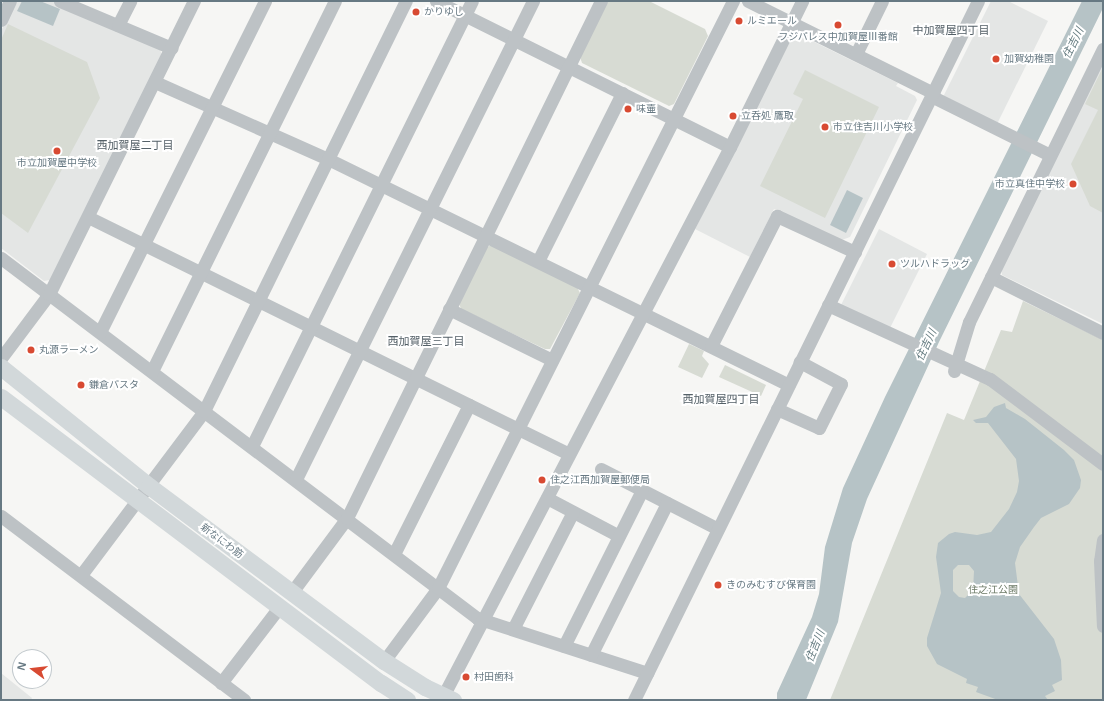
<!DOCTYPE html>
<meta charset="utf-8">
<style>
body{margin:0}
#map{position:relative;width:1104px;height:701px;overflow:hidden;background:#f6f6f4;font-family:Arial,"Noto Sans JP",sans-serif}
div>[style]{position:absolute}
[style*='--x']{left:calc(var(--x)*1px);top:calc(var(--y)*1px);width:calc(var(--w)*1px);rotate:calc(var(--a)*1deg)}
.built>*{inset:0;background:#e4e6e5}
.green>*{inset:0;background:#d7dbd3}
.water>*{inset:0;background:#b6c3c6}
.minor>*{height:13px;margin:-6.5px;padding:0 6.5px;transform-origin:6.5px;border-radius:6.5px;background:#bdc2c5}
.major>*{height:17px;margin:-8.5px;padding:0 8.5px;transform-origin:8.5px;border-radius:8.5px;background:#d2d8da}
.dots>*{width:11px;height:11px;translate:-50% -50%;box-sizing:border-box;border:2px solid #fff;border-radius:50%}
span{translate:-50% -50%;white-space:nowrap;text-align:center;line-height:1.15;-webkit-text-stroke:4px #fff;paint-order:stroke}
.poi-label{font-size:10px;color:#677983}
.left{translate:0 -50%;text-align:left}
.right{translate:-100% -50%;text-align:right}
.street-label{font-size:10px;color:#677983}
.park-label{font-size:10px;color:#6c7a66}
.neighbourhood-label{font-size:11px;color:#556168}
.water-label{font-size:11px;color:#637a7f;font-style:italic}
.frame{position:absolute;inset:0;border:2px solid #677983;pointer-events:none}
.north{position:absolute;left:12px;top:649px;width:40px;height:40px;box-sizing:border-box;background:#fff;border:1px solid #c2c9cd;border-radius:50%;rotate:285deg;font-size:11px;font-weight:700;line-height:16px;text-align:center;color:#677983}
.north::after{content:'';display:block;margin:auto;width:14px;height:18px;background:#d84a32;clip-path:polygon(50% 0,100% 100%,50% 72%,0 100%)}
</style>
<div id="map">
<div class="built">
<div style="clip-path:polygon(15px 1px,53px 1px,159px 47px,162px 55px,50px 280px,44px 281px,1px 248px,1px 31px)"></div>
<div style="clip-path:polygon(991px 1px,1008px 1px,1048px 21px,997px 124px,943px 97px)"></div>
<div style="clip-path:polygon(798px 34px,898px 83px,896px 86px,915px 96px,917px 100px,850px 237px,839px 241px,774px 209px,750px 257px,695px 229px,792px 36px)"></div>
<div style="clip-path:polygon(1103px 59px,1103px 324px,1002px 275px,1001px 268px)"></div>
<div style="clip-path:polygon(879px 229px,927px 254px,890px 328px,841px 305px)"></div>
<div style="clip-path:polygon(1px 673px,32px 698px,31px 700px,1px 700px)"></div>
</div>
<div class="green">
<div style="clip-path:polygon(608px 1px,649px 1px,705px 29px,708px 36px,674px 104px,669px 106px,582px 63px,580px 57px)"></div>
<div style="clip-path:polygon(8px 24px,87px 62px,100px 98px,28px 233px,1px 213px,1px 40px)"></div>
<div style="clip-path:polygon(1103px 67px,1103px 213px,1090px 206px,1071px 164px,1098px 110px,1085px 104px)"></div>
<div style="clip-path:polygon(805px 70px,879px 107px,825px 218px,760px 186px,803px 99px,793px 94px)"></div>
<div style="clip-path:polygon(492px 245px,577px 287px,580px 293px,550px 349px,545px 349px,461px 309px,459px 303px,487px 247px)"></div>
<div style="clip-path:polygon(1023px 301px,1103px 340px,1103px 700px,830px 700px,947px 413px,964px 420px,1001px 330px,1012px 332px)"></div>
<div style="clip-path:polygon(689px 344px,704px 351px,702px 356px,709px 364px,702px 378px,678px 367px)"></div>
<div style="clip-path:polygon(725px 365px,766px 385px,761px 396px,719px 377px)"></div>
</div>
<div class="water">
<div style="clip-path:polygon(22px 1px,40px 1px,60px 9px,53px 26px,17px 11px)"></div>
<div style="clip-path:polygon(1082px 1px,1103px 1px,1103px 8px,939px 342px,867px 499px,852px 543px,838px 622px,813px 683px,806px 700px,777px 700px,777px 693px,812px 617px,819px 594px,825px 547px,843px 488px,885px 397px)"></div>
<div style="clip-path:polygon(847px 190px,863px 198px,846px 233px,830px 225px)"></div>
<div style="clip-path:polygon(evenodd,1005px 403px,1006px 408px,1025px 419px,1064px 450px,1074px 460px,1081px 480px,1080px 488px,1069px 504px,1041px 518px,1034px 527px,1020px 547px,1015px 563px,1019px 594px,1054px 639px,1061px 660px,1062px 680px,1052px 685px,1055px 691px,1045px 696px,1048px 700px,998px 700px,976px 692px,978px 687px,966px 683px,967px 679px,937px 664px,927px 646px,927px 638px,941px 593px,936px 557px,938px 543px,949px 534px,955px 532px,977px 535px,991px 532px,1009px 509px,1017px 492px,1019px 481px,1016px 459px,988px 423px,976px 423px,973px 420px,986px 417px,994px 407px,1005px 403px,958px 565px,969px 565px,974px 571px,973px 590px,965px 598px,959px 597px,953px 591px,953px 570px,958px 565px)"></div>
</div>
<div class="minor">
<div style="--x:60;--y:1;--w:121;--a:22.8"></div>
<div style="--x:436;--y:1;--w:328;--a:26.4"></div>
<div style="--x:748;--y:1;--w:207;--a:26.4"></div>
<div style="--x:1;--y:20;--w:21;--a:-65"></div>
<div style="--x:118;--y:25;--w:27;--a:-63"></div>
<div style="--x:856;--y:54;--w:59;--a:-63.9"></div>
<div style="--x:155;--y:82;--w:189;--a:24"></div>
<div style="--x:328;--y:159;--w:513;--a:26.12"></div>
<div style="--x:931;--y:96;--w:128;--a:26.4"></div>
<div style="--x:88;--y:217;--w:536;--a:26.23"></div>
<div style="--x:1;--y:258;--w:597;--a:37.1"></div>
<div style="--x:477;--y:618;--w:179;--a:17.9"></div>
<div style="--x:538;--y:261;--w:188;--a:-63.4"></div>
<div style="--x:991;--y:277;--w:125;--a:26.6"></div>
<div style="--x:828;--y:305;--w:178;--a:24.6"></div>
<div style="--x:990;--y:379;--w:141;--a:37"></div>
<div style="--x:449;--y:309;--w:115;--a:26.3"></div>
<div style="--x:100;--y:332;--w:370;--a:-63.5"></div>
<div style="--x:711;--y:346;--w:146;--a:-63.1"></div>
<div style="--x:777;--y:216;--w:86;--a:24.8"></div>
<div style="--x:1;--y:358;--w:80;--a:-53.1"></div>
<div style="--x:49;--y:294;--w:327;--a:-63.7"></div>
<div style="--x:152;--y:371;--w:413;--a:-63.7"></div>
<div style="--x:954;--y:371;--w:51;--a:-73"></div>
<div style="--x:969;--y:322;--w:304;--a:-63.9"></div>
<div style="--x:777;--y:409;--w:46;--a:24.3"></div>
<div style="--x:819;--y:428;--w:49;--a:-63.4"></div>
<div style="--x:841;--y:384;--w:47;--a:-151.8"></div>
<div style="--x:252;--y:446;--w:496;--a:-63.7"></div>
<div style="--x:601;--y:469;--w:131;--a:27.1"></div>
<div style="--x:296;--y:479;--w:534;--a:-63.63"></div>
<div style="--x:547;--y:498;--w:81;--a:27.8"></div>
<div style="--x:1;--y:516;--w:305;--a:37.1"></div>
<div style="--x:1103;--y:540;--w:21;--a:98"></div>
<div style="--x:1100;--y:561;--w:65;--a:87.4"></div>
<div style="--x:394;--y:554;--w:167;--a:-63.3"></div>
<div style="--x:81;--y:575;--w:205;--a:-53.1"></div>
<div style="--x:204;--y:411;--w:457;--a:-63.8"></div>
<div style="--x:292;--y:592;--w:92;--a:-53.4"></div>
<div style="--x:347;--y:518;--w:576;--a:-63.84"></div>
<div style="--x:513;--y:629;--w:131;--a:-62.9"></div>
<div style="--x:564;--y:646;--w:174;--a:-63.4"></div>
<div style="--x:591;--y:655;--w:170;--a:-63.4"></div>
<div style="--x:384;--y:661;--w:91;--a:-53.5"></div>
<div style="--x:438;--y:588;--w:657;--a:-63.32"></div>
<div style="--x:221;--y:683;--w:97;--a:-52.5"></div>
<div style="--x:441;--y:700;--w:624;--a:-62.41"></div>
<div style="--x:730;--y:147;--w:163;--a:-63.7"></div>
<div style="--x:634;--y:700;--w:779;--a:-63.8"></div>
</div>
<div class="major">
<div style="--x:1;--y:367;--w:190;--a:38.8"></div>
<div style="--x:149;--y:486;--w:293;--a:36.7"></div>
<div style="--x:384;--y:661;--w:49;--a:32.4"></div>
<div style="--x:425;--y:687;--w:31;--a:25"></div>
<div style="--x:1;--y:397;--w:476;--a:37"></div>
<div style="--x:381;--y:683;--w:31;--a:33"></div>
</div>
<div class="dots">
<div style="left:416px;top:12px;background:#d84a32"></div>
<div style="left:739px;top:21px;background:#d84a32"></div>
<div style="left:838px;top:25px;background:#d84a32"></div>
<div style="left:996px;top:59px;background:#d84a32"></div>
<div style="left:628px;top:109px;background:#d84a32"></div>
<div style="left:733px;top:116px;background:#d84a32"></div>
<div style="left:825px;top:127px;background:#d84a32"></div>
<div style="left:57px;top:151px;background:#d84a32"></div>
<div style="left:1073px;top:184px;background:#d84a32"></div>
<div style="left:892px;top:264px;background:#d84a32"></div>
<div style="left:31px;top:350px;background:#d84a32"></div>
<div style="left:81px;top:385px;background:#d84a32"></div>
<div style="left:542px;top:480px;background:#d84a32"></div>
<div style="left:718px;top:585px;background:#d84a32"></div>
<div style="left:466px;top:677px;background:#d84a32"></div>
</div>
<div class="poi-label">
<span class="left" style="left:424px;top:12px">かりゆし</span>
<span class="left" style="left:747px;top:21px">ルミエール</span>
<span style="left:838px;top:37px">フジパレス中加賀屋Ⅲ番館</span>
<span class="left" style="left:1004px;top:59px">加賀幼稚園</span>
<span class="left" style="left:636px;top:109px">味壷</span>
<span class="left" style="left:741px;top:116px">立呑処 鷹取</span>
<span class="left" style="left:833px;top:127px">市立住吉川小学校</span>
<span style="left:57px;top:163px">市立加賀屋中学校</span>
<span class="right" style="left:1065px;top:184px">市立真住中学校</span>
<span class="left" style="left:900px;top:264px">ツルハドラッグ</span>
<span class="left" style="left:39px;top:350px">丸源ラーメン</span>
<span class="left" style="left:89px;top:385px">鎌倉パスタ</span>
<span class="left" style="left:550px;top:480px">住之江西加賀屋郵便局</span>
<span class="left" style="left:726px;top:585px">きのみむすび保育園</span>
<span class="left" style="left:474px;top:677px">村田歯科</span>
</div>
<div class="street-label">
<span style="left:222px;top:541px;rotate:37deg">新なにわ筋</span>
</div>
<div class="park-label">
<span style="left:993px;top:590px">住之江公園</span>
</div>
<div class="neighbourhood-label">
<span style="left:951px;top:30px">中加賀屋四丁目</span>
<span style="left:135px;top:145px">西加賀屋二丁目</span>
<span style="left:426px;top:341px">西加賀屋三丁目</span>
<span style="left:721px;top:399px">西加賀屋四丁目</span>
</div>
<div class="water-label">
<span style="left:1073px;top:43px;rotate:-64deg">住吉川</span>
<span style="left:926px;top:345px;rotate:-65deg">住吉川</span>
<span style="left:815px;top:646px;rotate:-68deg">住吉川</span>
</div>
<div class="frame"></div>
<div class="north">N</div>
</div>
